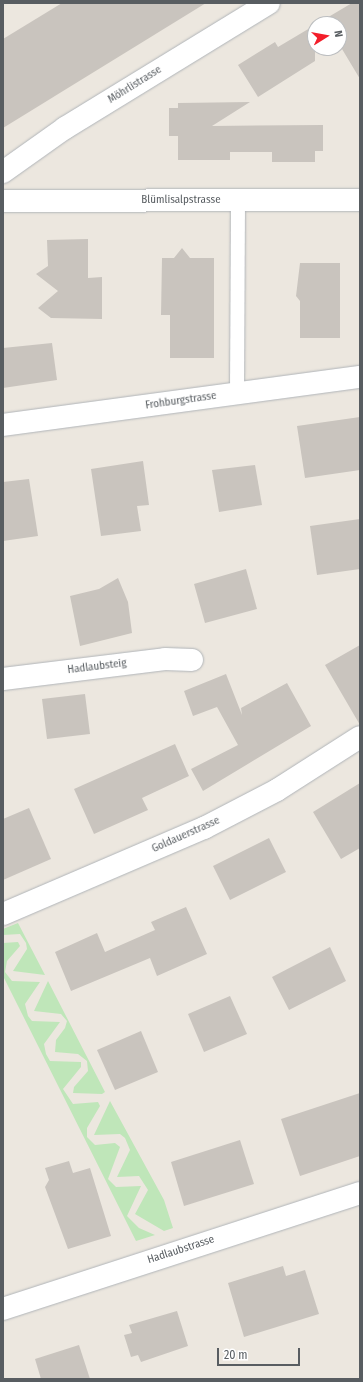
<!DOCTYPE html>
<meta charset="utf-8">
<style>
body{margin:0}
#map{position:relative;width:363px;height:1382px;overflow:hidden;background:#ece7df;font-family:"Fira Sans Condensed",sans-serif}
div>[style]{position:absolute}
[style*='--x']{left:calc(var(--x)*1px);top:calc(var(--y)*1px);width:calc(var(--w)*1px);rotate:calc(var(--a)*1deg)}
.green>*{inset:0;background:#bfe6b9}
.building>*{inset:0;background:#c9c4be}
.roads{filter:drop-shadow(0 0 1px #b0b4b8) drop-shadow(0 0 1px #b0b4b8)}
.service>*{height:14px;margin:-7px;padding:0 7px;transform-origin:7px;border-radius:7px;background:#fff}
.minor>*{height:22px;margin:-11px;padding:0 11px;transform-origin:11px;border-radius:11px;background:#fff}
span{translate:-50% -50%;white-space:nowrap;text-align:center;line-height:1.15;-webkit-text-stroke:3px #fff;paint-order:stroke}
.street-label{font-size:11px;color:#585d61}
.frame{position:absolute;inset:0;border:4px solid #585d61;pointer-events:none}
.north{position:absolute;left:307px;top:16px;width:40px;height:40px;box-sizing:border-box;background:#fff;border:1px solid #bcbec0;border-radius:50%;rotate:79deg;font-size:11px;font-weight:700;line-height:16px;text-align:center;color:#585d61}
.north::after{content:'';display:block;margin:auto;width:14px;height:18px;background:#f31e2a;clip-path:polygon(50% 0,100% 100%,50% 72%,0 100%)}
.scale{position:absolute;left:217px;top:1348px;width:83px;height:18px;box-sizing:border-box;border:2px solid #585d61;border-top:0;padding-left:5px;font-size:12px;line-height:14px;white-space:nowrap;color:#585d61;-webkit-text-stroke:3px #fff;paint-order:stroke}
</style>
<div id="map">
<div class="green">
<div style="clip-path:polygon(18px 923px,45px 975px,13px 971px,27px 949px,26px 943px,20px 934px,3px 935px,3px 929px)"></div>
<div style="clip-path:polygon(18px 942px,20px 946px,7px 961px,5px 972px,12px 981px,40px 982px,25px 1004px,28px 1016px,32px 1021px,60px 1022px,44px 1044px,46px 1054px,50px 1061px,81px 1062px,81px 1067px,63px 1089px,73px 1104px,98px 1102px,100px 1106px,87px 1128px,87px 1137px,95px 1145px,115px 1143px,120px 1147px,108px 1179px,116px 1187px,141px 1186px,127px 1216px,139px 1228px,155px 1235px,136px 1241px,3px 976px,3px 943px)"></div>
<div style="clip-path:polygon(48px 981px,105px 1092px,102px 1094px,73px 1093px,74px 1087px,88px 1071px,87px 1061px,78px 1054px,55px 1052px,56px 1040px,65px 1028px,67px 1021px,61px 1014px,34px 1011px)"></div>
<div style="clip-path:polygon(110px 1101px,164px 1200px,173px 1228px,164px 1231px,135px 1214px,148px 1190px,139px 1176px,117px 1177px,130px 1150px,125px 1138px,120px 1134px,94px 1135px)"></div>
</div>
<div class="building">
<div style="clip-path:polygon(62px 3px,206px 3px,3px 128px,3px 39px)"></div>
<div style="clip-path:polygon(352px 3px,360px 3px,360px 79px,339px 44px,339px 24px,327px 24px,325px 19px)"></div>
<div style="clip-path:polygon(315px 25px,315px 61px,258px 97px,238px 65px,275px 42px,278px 47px)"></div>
<div style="clip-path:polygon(250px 102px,212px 126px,323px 125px,323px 151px,315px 151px,315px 162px,272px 162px,272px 152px,230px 152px,230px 160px,178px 160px,178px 136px,169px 136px,169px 108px,178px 108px,178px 103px)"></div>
<div style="clip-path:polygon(88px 239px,88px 278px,102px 277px,102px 319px,51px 318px,38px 308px,58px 291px,36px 274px,48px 266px,47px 240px)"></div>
<div style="clip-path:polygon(182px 248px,190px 258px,214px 258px,214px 358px,170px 358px,170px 315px,161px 315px,162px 258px,174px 258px)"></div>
<div style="clip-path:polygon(300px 263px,340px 263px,340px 338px,300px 338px,300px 301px,296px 296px)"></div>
<div style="clip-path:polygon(52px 343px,57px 380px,3px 388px,3px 348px)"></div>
<div style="clip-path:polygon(360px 417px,360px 470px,305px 478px,297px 426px)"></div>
<div style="clip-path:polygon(143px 461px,149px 505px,137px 506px,141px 531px,101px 536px,91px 469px)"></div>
<div style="clip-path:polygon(255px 465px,262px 505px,219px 512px,212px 470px)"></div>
<div style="clip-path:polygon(29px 479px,38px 536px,3px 541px,3px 482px)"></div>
<div style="clip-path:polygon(360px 519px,360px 569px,317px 575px,310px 526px)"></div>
<div style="clip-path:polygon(246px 569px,257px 609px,205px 623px,194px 584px)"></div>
<div style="clip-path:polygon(118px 578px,128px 602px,132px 633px,80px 646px,70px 596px,99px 589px)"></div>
<div style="clip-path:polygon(360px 645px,360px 725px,325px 665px)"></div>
<div style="clip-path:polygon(226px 674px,242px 715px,241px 708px,287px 683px,311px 726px,203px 791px,191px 769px,238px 745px,217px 707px,193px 716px,184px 691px)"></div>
<div style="clip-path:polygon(85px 694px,90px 734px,47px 739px,42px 699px)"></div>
<div style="clip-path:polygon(175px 744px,189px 776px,142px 798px,148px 810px,94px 834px,74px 789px)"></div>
<div style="clip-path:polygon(360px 783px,360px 848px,341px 859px,313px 812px)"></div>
<div style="clip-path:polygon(29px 808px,51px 859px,3px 880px,3px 819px)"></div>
<div style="clip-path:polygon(269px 838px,286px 872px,230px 900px,213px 866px)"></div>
<div style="clip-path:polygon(186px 907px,207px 954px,157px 976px,150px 958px,71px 991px,55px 952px,97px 933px,105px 952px,155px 930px,151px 922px)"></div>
<div style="clip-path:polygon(330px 947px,346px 981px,289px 1010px,272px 977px)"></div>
<div style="clip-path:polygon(230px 996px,247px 1034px,204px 1052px,188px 1014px)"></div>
<div style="clip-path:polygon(141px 1031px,158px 1072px,115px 1090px,97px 1050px)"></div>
<div style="clip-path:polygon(360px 1093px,360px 1156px,300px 1176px,281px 1119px)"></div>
<div style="clip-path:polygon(240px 1140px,254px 1184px,184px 1206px,171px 1162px)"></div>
<div style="clip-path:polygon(69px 1161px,73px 1173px,90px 1168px,111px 1236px,68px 1249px,45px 1187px,49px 1180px,45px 1168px)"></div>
<div style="clip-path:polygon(283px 1266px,286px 1276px,305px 1270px,319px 1314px,244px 1337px,228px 1283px)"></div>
<div style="clip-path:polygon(177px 1311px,188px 1346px,141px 1362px,138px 1355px,131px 1357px,124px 1335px,132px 1333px,129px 1325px)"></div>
<div style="clip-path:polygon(79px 1345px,90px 1379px,41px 1379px,35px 1359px)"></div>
</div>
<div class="roads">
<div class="service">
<div style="--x:237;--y:393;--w:193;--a:-89.7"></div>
</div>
<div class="minor">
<div style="--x:3;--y:172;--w:76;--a:-35.4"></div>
<div style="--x:65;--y:128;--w:239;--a:-31.5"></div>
<div style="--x:3;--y:201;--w:357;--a:-0.2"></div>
<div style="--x:3;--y:425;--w:360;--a:-7.7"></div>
<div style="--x:3;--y:679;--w:163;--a:-7"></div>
<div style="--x:165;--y:659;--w:27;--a:2"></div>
<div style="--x:3;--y:914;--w:219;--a:-23.2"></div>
<div style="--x:204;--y:828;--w:82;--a:-27.5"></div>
<div style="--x:277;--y:790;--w:98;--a:-32.6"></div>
<div style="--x:3;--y:1309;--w:375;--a:-18"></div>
</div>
</div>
<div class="street-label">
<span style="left:135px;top:85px;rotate:-32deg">Möhrlistrasse</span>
<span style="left:181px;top:200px">Blümlisalpstrasse</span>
<span style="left:181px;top:401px;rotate:-8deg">Frohburgstrasse</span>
<span style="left:97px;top:667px;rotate:-7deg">Hadlaubsteig</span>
<span style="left:186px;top:835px;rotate:-24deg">Goldauerstrasse</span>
<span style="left:181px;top:1250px;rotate:-18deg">Hadlaubstrasse</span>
</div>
<div class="frame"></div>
<div class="north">N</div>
<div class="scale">20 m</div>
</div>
